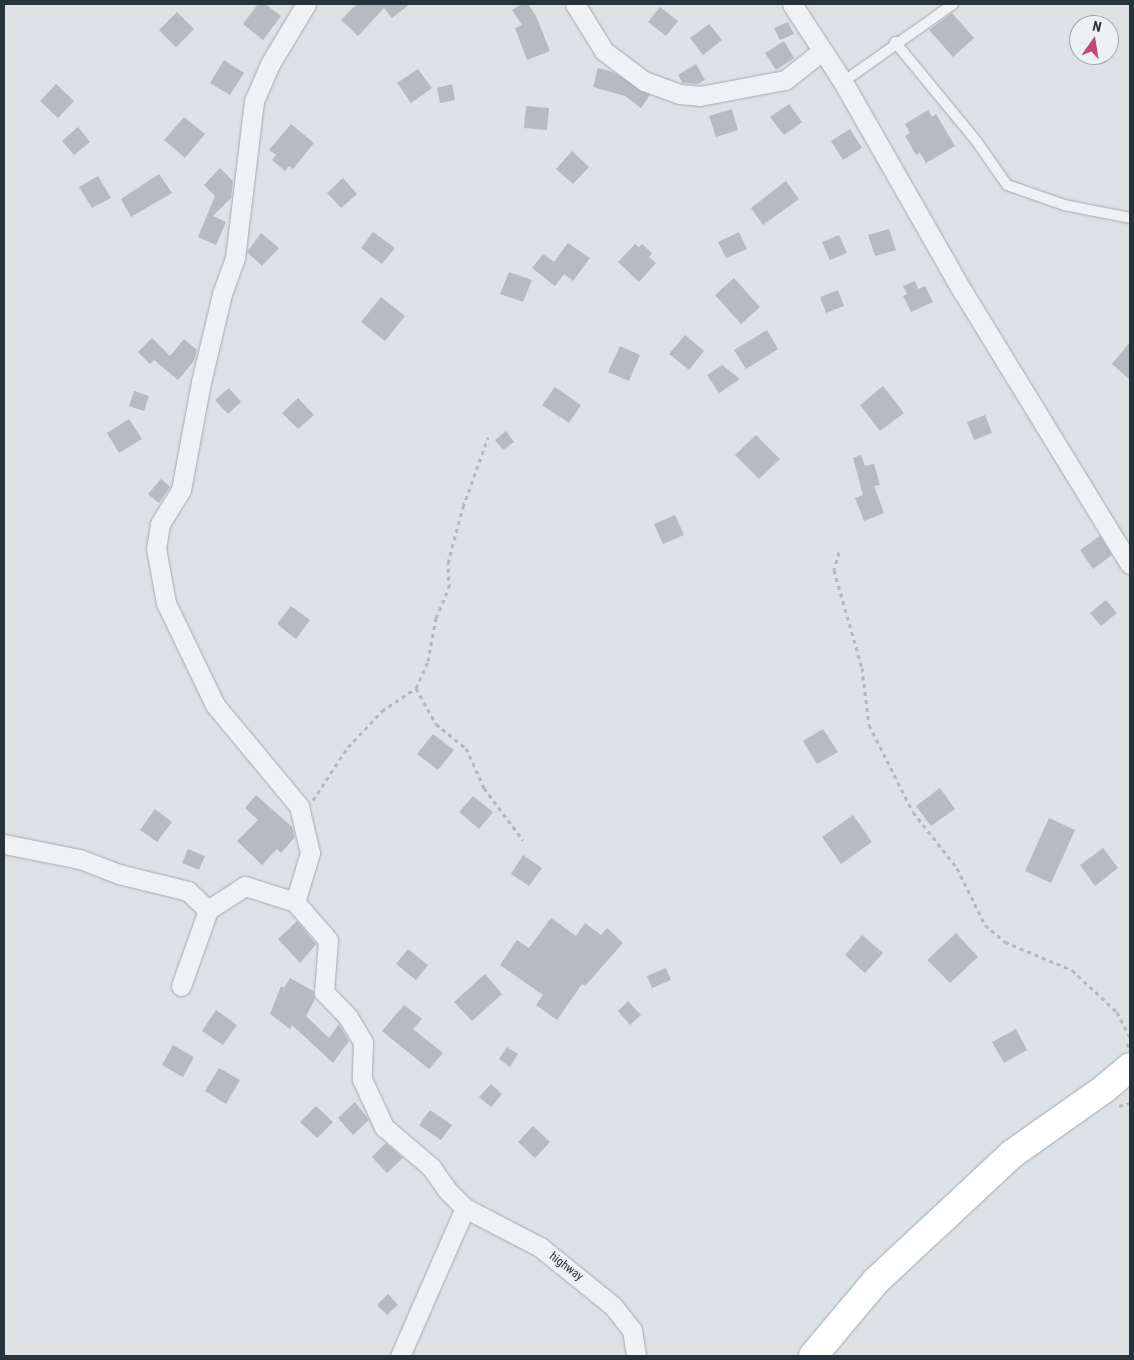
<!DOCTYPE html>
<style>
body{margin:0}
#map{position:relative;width:1134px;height:1360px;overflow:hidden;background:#dce2e5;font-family:"Roboto Condensed",sans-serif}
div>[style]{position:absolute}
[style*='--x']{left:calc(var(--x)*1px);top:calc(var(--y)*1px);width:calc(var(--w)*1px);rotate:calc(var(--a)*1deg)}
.building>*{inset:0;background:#b4bcc1}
.path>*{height:3px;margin-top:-1.5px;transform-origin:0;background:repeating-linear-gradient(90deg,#b2b9bc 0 4px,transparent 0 8px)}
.roads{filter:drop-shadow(0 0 1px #a2aaae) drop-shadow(0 0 1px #a2aaae)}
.service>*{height:10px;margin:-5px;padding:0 5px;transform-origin:5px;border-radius:5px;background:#eef2f4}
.minor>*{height:19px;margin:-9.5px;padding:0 9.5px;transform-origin:9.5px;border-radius:9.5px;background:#eef2f4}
.primary>*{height:28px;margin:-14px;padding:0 14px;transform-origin:14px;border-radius:14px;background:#fff}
span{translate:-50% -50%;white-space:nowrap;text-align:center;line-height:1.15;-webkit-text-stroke:4px #ebf1f3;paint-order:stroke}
.street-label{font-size:12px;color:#27333a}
.frame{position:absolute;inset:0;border:5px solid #27333a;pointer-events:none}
.north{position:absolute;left:1069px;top:15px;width:50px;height:50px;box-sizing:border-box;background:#ebf1f3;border:1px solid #9da5a9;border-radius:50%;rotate:13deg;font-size:14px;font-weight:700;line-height:20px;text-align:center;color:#27333a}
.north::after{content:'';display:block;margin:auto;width:18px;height:22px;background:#c3487a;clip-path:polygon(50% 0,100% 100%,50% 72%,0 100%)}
</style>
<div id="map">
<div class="building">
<div style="clip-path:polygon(258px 4px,265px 4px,281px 16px,263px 40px,243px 24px)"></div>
<div style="clip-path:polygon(357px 4px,410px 4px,392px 18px,384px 8px,358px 36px,341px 20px)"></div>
<div style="clip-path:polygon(522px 4px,528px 4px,536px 16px,550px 51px,527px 60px,515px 28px,522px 25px,512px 10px)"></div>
<div style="clip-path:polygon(660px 7px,678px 21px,666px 36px,648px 22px)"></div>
<div style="clip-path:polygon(177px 12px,194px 29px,176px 47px,159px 30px)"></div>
<div style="clip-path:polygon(952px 13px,974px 38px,953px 57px,929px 30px)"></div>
<div style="clip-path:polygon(788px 22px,794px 34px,780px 40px,774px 28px)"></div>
<div style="clip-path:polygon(709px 24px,722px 40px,703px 55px,690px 38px)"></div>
<div style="clip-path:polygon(784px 41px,794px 58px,776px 70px,765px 53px)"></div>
<div style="clip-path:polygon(224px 60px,244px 73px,230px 95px,210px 83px)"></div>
<div style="clip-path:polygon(696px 64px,705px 80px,698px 84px,683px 83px,678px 75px)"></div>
<div style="clip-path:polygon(598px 68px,613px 72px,650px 95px,641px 108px,625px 96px,593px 87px)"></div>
<div style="clip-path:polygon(418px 69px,432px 88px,411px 103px,397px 83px)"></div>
<div style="clip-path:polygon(56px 84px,74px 101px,58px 118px,40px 101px)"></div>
<div style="clip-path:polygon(452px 84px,455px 100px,440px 103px,437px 88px)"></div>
<div style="clip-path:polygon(789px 104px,802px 122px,784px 135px,770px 117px)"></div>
<div style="clip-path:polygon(526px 106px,549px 108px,547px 130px,524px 128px)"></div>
<div style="clip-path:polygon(732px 109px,738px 130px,716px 137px,709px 116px)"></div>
<div style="clip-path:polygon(928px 110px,932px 117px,936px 114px,955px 146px,926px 163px,920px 153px,916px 155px,905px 136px,910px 133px,905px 124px)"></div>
<div style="clip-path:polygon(184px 117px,205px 134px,185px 158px,164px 140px)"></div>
<div style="clip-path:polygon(291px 124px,314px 143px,293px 169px,289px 166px,285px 171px,272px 160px,276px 155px,269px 150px)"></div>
<div style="clip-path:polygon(78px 127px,90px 142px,74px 155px,62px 141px)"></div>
<div style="clip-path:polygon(850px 129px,862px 148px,843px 160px,831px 141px)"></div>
<div style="clip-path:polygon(572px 151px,589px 167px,573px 184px,556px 169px)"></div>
<div style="clip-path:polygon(220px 168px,233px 181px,231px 198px,213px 216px,226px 222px,216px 245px,198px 237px,215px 196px,204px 185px)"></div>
<div style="clip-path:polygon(159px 174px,172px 193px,131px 217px,121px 199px)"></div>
<div style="clip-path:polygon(98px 176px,111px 198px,92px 208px,79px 187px)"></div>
<div style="clip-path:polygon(343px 178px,357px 194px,341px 208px,327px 193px)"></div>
<div style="clip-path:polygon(786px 181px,799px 199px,763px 225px,751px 208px)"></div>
<div style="clip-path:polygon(889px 229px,896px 250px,875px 256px,868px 235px)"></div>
<div style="clip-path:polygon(373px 232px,395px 248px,382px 264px,361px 248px)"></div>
<div style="clip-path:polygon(739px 232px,747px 249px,726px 258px,718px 242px)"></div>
<div style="clip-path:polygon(261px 233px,279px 248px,262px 266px,247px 252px)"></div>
<div style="clip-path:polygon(839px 235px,847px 253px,830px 260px,822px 242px)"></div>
<div style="clip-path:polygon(568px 243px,590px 258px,573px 281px,564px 274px,555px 286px,532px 268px,543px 254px,554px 262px)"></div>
<div style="clip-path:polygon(635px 244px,639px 247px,642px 244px,652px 253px,649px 257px,656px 263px,639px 282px,618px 262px)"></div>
<div style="clip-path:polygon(509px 272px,532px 280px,523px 302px,500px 294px)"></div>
<div style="clip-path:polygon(734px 278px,760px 307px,741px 324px,715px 295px)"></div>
<div style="clip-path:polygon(915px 281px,918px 289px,925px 286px,933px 302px,911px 312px,903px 296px,907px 294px,903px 286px)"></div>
<div style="clip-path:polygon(838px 290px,844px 306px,826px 313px,820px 297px)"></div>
<div style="clip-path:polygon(381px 297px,405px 316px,385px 341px,361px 322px)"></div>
<div style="clip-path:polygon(767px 330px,778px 349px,746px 369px,734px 350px)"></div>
<div style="clip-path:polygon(685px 335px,704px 351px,689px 370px,669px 354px)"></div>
<div style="clip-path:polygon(152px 338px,170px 356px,184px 339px,197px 350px,194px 361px,178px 380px,154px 360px,150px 364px,138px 352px)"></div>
<div style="clip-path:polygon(1130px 342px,1130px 380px,1112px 364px)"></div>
<div style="clip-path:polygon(620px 346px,640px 355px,629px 381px,608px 372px)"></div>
<div style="clip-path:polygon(722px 365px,740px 379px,719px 393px,707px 375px)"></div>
<div style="clip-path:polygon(883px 386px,904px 413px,880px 431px,860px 405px)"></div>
<div style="clip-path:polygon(555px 387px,581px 405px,569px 423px,542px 405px)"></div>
<div style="clip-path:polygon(229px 388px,241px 402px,228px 414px,215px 400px)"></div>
<div style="clip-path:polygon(134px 391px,149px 396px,144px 411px,129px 406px)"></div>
<div style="clip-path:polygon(298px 398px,314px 415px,298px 429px,282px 413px)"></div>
<div style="clip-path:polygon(985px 415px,992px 433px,974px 440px,967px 422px)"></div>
<div style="clip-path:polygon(129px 419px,142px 439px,119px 453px,107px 433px)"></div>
<div style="clip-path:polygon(506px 431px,514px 442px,503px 450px,495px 440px)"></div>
<div style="clip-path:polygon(756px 435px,780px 459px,759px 479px,735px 455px)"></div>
<div style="clip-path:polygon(861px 455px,865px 466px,874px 464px,880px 485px,874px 486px,884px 513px,864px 521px,855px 498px,863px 495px,853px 458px)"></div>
<div style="clip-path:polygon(161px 479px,170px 487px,159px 503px,148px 494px)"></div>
<div style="clip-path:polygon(675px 515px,684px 535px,663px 544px,654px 524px)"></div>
<div style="clip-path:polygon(1100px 536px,1112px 555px,1093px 569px,1080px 550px)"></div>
<div style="clip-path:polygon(1106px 600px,1117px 613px,1101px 626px,1090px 613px)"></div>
<div style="clip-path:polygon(291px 606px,310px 620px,296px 639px,277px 624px)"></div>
<div style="clip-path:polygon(823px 729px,838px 752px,817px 764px,803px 741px)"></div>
<div style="clip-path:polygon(433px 734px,454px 750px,438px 770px,417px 754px)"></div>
<div style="clip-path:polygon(940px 788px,955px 809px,931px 826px,916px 806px)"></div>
<div style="clip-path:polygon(256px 795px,292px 827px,295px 837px,281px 853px,277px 849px,262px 865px,237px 841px,258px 820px,245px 808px)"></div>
<div style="clip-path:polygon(473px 796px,493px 812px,479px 829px,459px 812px)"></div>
<div style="clip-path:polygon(155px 809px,172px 822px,157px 842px,140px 830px)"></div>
<div style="clip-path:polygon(853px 815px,872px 842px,841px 864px,822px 837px)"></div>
<div style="clip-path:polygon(1049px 818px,1075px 830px,1051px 883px,1025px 871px)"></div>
<div style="clip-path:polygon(1103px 848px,1118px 868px,1095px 886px,1080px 865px)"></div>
<div style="clip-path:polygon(188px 849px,205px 856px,199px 870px,182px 863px)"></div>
<div style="clip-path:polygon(523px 855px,542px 868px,529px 886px,511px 874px)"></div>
<div style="clip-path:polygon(551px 918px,576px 936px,585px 923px,601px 935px,607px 928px,623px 943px,585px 986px,582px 984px,557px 1020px,536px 1005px,543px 995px,500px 965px,517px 940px,529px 948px)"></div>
<div style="clip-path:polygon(297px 921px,316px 944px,300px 963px,278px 939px)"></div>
<div style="clip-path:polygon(956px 933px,978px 957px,950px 983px,927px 960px)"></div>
<div style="clip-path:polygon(862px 935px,883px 953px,865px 973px,845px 955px)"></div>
<div style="clip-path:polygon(408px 949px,428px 965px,416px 980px,396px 964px)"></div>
<div style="clip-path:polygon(666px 968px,671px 980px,652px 988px,647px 976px)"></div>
<div style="clip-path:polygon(485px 974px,502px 994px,472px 1021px,454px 1002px)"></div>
<div style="clip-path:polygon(290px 978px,313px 991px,315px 999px,306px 1016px,329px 1038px,339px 1024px,349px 1041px,333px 1063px,292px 1025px,290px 1029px,270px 1014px,281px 986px,284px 988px)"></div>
<div style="clip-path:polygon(628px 1001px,641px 1015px,630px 1025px,618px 1011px)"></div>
<div style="clip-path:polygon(404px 1005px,422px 1019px,413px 1029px,443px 1053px,429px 1069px,382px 1031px)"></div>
<div style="clip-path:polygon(216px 1010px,237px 1025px,223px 1045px,202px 1031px)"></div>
<div style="clip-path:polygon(1016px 1029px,1027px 1050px,1004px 1063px,992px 1042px)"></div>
<div style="clip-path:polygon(173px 1045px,194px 1057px,183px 1077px,162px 1065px)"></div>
<div style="clip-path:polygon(507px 1047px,518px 1054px,510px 1067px,499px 1059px)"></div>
<div style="clip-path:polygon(219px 1068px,240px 1080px,226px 1104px,205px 1091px)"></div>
<div style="clip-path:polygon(491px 1084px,502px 1094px,491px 1107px,479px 1097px)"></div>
<div style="clip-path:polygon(355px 1102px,369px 1120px,353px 1135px,338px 1118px)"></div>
<div style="clip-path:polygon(316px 1106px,333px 1122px,317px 1138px,300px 1122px)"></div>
<div style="clip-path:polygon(430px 1110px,452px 1125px,441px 1140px,419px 1125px)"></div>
<div style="clip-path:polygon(533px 1126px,550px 1142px,535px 1158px,518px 1142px)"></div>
<div style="clip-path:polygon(386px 1143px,403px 1158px,387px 1173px,372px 1157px)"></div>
<div style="clip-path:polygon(388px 1294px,398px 1305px,387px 1315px,377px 1305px)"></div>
</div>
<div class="path">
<div style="--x:839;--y:552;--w:19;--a:106"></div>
<div style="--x:834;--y:570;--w:102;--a:74.1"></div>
<div style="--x:862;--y:668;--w:57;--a:83"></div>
<div style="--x:869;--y:725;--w:97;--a:63.2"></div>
<div style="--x:913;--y:812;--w:71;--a:51.8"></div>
<div style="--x:957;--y:868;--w:64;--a:63.8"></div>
<div style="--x:985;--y:925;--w:26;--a:40"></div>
<div style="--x:1005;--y:942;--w:73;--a:22.7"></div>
<div style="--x:1072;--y:970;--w:62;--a:43"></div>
<div style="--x:1117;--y:1012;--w:29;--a:63"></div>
<div style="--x:416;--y:688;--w:41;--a:60.9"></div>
<div style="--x:436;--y:724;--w:38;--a:39"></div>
<div style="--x:466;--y:748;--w:44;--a:65.8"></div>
<div style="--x:484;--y:788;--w:65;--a:53.1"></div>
<div style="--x:313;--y:800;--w:64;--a:-56.6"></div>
<div style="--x:348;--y:747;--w:50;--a:-46.6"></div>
<div style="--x:382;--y:711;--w:41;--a:-34.1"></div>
<div style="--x:416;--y:688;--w:30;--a:-66"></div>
<div style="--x:428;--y:661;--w:44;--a:-79.5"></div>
<div style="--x:436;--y:618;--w:33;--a:-67"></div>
<div style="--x:449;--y:588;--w:25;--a:-92"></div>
<div style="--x:448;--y:563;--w:58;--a:-75"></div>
<div style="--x:463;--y:507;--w:74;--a:-70.3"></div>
<div style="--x:1127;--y:1047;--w:8;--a:-67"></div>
<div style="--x:1119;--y:1106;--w:11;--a:-15"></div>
</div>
<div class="roads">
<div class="service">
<div style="--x:895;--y:42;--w:129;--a:50.6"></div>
<div style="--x:977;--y:142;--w:52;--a:55.1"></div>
<div style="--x:1007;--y:185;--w:60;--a:19.3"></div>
<div style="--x:1064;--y:205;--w:67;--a:11.1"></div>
<div style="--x:843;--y:82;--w:135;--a:-35.3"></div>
</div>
<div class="minor">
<div style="--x:306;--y:4;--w:70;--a:121"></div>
<div style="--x:270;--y:64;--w:40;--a:113.4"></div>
<div style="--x:254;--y:101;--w:158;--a:96.9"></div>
<div style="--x:235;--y:258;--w:38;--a:110"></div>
<div style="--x:222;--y:294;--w:90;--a:103.4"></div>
<div style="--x:201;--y:382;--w:110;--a:100.5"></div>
<div style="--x:181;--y:490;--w:40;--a:122"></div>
<div style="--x:160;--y:524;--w:24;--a:99"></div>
<div style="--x:156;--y:548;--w:56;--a:79.7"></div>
<div style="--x:166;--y:603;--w:113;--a:64.3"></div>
<div style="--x:215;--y:705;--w:131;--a:50.3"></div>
<div style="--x:299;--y:806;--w:48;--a:76.8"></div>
<div style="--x:310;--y:853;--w:51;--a:107"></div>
<div style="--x:295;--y:902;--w:50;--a:49"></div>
<div style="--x:328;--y:940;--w:52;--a:94.4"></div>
<div style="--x:324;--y:992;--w:35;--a:46"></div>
<div style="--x:348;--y:1017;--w:29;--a:59"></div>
<div style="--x:363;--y:1042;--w:37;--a:92"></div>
<div style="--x:362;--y:1079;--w:53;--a:65.4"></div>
<div style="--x:384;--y:1127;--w:62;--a:40.4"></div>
<div style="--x:431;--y:1167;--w:28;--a:55"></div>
<div style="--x:447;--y:1190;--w:25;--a:45"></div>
<div style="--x:465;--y:1208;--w:85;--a:27.5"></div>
<div style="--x:540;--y:1247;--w:94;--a:38.9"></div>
<div style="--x:613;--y:1306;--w:31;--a:52"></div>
<div style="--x:632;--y:1330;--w:26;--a:81"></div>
<div style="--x:575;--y:4;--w:55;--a:58.3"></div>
<div style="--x:604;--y:51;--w:50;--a:36.9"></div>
<div style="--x:644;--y:81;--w:37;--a:20"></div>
<div style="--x:679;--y:94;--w:21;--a:5"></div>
<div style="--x:700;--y:96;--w:86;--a:-10.7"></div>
<div style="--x:785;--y:80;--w:47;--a:-38.1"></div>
<div style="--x:792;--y:4;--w:93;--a:56.8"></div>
<div style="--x:843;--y:82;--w:242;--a:60.3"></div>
<div style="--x:963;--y:292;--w:319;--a:58.5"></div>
<div style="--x:4;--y:844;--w:77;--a:11.2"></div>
<div style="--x:80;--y:859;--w:42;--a:21"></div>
<div style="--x:119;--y:874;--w:71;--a:13.8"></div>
<div style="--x:188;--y:891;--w:28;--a:44"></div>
<div style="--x:181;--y:986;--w:81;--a:-70.4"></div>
<div style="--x:208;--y:910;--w:44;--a:-33"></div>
<div style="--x:245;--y:886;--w:52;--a:17.7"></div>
<div style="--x:400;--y:1356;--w:162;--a:-66.3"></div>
</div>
<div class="primary">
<div style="--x:813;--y:1356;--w:98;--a:-50"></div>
<div style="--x:876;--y:1281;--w:186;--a:-43"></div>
<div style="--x:1012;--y:1154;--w:113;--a:-35.2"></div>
<div style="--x:1104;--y:1089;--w:34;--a:-40"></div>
</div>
</div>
<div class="street-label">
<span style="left:566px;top:1267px;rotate:37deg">highway</span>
</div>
<div class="frame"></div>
<div class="north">N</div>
</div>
